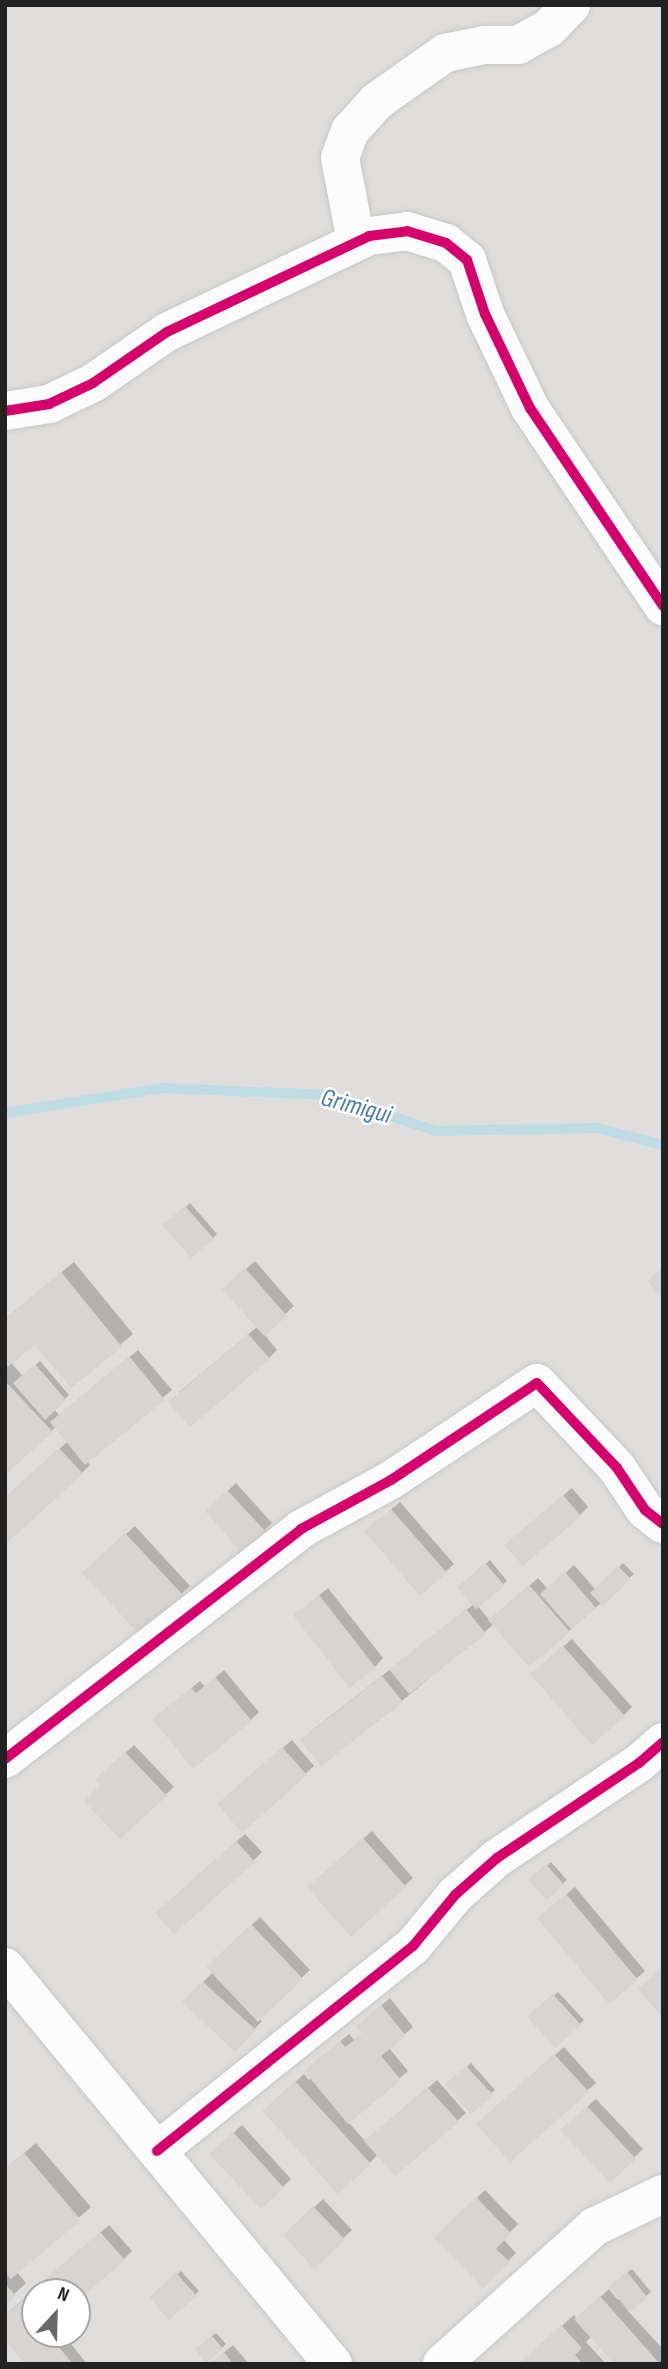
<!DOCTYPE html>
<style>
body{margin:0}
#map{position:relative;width:668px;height:2369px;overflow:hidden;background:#f0eeeb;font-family:"Sofia Sans Condensed",sans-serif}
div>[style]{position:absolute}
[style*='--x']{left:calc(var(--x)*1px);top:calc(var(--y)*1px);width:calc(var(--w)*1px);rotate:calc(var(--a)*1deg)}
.residential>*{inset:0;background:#dfdedc}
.shadow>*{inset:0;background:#0003}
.stream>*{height:10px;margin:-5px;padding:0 5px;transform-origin:5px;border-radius:5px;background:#bfdbe3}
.building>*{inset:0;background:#d7d4d2}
.roads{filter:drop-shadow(0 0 2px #c9c8c7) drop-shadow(0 0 2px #c9c8c7)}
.minor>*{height:38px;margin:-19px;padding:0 19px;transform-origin:19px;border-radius:19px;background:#fdfcfc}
.cycleway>*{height:10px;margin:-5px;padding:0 5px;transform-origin:5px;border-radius:5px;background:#d6006c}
span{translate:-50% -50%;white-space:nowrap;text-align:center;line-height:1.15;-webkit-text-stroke:5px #fff;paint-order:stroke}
.water-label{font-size:26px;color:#4a7aab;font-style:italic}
.frame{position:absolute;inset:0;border:7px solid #222;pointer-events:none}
.north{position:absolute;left:21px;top:2278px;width:70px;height:70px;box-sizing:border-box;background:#fff;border:2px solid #a7a7a7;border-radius:50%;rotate:22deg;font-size:19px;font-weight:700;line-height:28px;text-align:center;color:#222}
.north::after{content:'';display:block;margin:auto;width:24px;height:32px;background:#6a6968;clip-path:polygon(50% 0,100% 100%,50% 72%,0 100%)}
</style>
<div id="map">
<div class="residential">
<div style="clip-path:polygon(evenodd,5px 5px,663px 5px,663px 2364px,5px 2364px,5px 5px,35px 2292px,77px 2292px,77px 2334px,35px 2334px,35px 2292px)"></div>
</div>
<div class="shadow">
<div style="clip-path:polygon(190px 1203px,217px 1234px,213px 1238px,165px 1225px)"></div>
<div style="clip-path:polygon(255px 1261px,294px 1306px,264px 1334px,277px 1350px,269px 1358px,178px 1393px,258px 1326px,233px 1281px)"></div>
<div style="clip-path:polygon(74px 1262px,133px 1334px,71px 1386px,35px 1343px,11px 1363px,23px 1376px,40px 1361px,69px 1395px,54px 1409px,59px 1415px,138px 1350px,172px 1390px,87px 1461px,90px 1465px,82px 1473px,5px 1499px,68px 1441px,56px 1427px,5px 1473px,5px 1319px)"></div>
<div style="clip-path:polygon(236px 1483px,272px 1523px,264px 1531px,215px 1503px)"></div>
<div style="clip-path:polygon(572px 1488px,588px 1507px,580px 1515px,515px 1537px)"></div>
<div style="clip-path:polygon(400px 1502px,454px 1564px,445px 1572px,375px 1523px)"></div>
<div style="clip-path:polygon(135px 1526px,190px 1586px,140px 1633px,93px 1564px)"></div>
<div style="clip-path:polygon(490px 1560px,507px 1581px,478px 1606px,490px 1621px,538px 1578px,548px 1589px,574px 1565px,596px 1590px,623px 1563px,634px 1574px,569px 1631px,494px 1624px,402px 1701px,310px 1732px,474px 1604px,463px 1583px)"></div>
<div style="clip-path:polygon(328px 1588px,383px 1658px,375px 1667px,295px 1615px)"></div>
<div style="clip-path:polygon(572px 1639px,632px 1707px,624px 1715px,541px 1666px)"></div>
<div style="clip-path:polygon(224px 1670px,259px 1712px,251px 1720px,163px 1711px,200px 1681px,205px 1687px)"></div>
<div style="clip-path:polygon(292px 1740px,314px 1766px,242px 1830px,228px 1796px)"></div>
<div style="clip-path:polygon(134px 1745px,174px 1787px,165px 1795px,103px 1784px,106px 1771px)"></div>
<div style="clip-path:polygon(372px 1831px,413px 1878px,351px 1934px,318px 1879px)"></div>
<div style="clip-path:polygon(245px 1834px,262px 1852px,253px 1861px,165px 1905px)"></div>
<div style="clip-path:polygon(551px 1862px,567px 1880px,547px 1898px,531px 1880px)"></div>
<div style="clip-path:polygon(575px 1887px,645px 1971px,636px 1979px,548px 1910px)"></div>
<div style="clip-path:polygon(260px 1917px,310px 1970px,259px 2018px,262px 2021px,235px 2050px,184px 2002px,213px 1972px,208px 1967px)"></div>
<div style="clip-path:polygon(558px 1992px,584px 2020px,555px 2046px,529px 2018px)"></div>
<div style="clip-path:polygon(390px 1998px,413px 2027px,389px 2048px,408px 2071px,348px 2122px,366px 2142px,437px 2080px,466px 2113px,457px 2121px,378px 2154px,370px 2163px,273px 2103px,304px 2074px,309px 2080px,311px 2078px,314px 2063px,349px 2034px,354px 2040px,364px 2033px,366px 2018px)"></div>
<div style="clip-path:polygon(564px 2047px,596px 2083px,510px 2160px,486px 2116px)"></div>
<div style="clip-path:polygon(471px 2063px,495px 2090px,471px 2112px,451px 2081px)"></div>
<div style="clip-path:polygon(596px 2099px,643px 2149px,610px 2181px,571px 2122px)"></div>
<div style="clip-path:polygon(242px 2125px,291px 2179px,283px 2187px,219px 2146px)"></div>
<div style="clip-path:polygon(36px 2143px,91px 2207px,17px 2272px,26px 2283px,5px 2303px,5px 2169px)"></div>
<div style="clip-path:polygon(485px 2190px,518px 2224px,503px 2239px,516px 2253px,483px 2286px,436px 2238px)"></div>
<div style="clip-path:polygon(323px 2199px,352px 2230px,314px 2266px,285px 2235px)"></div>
<div style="clip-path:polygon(109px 2225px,132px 2251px,124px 2259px,77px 2299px,77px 2292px,35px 2292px,35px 2334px,63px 2334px,87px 2364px,27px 2364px,5px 2315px)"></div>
<div style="clip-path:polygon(632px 2269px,651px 2292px,628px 2311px,663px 2349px,663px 2364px,617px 2364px,592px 2336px,586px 2342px,606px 2364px,520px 2364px,574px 2315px,577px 2319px,609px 2289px,618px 2300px,620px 2298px,615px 2282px)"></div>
<div style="clip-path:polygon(181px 2271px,199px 2291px,169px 2317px,152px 2297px)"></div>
<div style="clip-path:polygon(216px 2333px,226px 2344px,222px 2348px,201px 2345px)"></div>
<div style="clip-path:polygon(233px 2345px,249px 2364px,210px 2364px)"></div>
</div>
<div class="stream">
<div style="--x:5;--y:1113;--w:159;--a:-9"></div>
<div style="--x:162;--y:1088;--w:164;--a:2.4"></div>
<div style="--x:326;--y:1095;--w:117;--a:18"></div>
<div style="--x:437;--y:1131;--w:160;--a:-1.1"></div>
<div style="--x:597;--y:1128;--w:68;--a:14.4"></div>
</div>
<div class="building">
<div style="clip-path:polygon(185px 1206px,214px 1239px,191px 1258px,162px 1225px)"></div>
<div style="clip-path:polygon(245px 1268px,287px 1316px,264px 1336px,222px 1289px)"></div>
<div style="clip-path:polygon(663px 1268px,663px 1299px,647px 1281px)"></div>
<div style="clip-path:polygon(61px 1272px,122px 1347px,71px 1388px,35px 1345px,5px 1369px,5px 1319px)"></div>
<div style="clip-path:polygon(248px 1334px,270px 1359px,190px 1427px,168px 1402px)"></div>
<div style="clip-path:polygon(129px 1356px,165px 1400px,85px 1465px,50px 1422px)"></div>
<div style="clip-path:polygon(35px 1364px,66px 1400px,45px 1420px,13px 1383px)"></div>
<div style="clip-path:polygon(5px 1381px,53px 1432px,5px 1475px)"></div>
<div style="clip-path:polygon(59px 1448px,83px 1474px,8px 1542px,5px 1539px,5px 1497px)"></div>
<div style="clip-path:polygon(227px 1490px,266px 1532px,242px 1553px,205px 1511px)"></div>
<div style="clip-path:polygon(563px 1495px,581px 1516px,523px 1566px,504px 1545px)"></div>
<div style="clip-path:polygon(391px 1509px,447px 1573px,420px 1596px,364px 1531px)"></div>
<div style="clip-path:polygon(125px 1533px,183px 1595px,140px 1635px,82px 1573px)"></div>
<div style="clip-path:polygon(485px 1563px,505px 1586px,476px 1609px,457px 1587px)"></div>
<div style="clip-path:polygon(618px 1566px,631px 1579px,603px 1606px,590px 1593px)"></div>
<div style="clip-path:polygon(565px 1572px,596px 1608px,571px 1629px,540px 1594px)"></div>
<div style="clip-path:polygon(529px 1585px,570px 1632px,529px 1667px,488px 1620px)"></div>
<div style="clip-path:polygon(319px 1595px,376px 1668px,349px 1688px,293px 1615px)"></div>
<div style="clip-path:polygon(466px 1609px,486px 1634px,409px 1694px,389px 1669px)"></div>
<div style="clip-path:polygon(563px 1646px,625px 1716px,592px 1745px,530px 1674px)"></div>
<div style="clip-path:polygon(382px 1676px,403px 1702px,321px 1766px,300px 1740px)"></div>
<div style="clip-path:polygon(215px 1677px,252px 1721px,193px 1769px,152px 1719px,191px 1688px,196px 1693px)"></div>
<div style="clip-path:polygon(282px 1747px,307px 1775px,242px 1833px,217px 1804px)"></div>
<div style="clip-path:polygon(125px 1752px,167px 1796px,120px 1839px,84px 1801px,100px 1785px,95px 1779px)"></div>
<div style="clip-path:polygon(363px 1838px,406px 1887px,351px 1937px,307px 1887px)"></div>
<div style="clip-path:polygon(236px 1841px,255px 1862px,174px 1934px,155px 1913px)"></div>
<div style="clip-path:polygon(546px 1864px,564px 1885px,547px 1900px,528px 1880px)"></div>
<div style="clip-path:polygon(566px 1894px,638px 1980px,609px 2004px,537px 1918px)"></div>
<div style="clip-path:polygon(251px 1924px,303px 1979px,258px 2022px,206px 1967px)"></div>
<div style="clip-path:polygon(663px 1967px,663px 2018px,638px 1989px)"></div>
<div style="clip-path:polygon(202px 1981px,256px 2030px,235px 2052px,182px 2002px)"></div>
<div style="clip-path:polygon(553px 1994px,581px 2025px,555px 2048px,527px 2017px)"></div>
<div style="clip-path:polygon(381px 2005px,406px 2036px,381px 2056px,401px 2080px,348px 2124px,304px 2071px,340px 2041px,345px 2047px,362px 2034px,356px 2026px)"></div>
<div style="clip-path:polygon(554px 2054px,589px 2092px,510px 2162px,476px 2124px)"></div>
<div style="clip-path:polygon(466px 2066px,493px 2095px,471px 2115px,445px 2084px)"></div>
<div style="clip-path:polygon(295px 2081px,371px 2164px,338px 2194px,262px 2111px)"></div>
<div style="clip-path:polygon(427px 2087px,459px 2122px,395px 2176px,364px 2141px)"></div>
<div style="clip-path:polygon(587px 2106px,636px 2159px,610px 2183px,560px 2130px)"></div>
<div style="clip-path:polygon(233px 2132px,284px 2188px,261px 2209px,209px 2154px)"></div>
<div style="clip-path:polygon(24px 2153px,81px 2220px,11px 2279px,5px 2273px,5px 2169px)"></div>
<div style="clip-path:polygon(476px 2197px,511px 2233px,496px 2249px,510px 2262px,483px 2288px,434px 2238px)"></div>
<div style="clip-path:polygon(313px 2206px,345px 2240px,314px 2269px,283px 2235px)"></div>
<div style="clip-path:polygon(100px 2232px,125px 2260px,77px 2301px,77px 2292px,35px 2292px,35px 2315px,21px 2299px)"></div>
<div style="clip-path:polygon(627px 2272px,648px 2298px,629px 2312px,609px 2286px)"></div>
<div style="clip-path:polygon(176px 2273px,197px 2296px,169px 2320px,149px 2297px)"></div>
<div style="clip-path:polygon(5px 2284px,16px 2296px,5px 2305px)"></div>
<div style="clip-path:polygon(600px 2296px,660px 2364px,614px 2364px,574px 2319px)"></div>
<div style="clip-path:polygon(22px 2301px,35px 2317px,35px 2334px,48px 2334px,73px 2364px,25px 2364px,5px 2340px,5px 2315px)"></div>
<div style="clip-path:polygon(561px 2325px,582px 2348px,575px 2355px,583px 2364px,518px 2364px)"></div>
<div style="clip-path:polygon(212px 2336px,223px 2349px,206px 2363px,195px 2349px)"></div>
<div style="clip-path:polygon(224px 2352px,233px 2364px,209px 2364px)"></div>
</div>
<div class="roads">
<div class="minor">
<div style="--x:356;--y:241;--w:85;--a:-100.9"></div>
<div style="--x:340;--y:158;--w:29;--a:-70"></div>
<div style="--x:350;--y:131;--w:40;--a:-48"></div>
<div style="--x:377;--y:101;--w:83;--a:-35.2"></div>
<div style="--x:445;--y:53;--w:41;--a:-11.3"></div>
<div style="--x:485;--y:45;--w:33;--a:0"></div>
<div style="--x:518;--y:45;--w:35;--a:-29"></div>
<div style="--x:549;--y:28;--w:32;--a:-46"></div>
<div style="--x:5;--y:411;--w:45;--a:-9"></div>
<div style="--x:49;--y:404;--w:49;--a:-25.5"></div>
<div style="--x:93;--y:383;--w:90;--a:-34.6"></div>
<div style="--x:167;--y:332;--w:224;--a:-25.4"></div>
<div style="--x:369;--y:236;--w:38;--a:-7"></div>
<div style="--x:407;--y:231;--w:41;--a:17.1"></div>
<div style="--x:446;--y:243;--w:27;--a:39"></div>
<div style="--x:467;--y:260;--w:57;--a:71.6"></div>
<div style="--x:485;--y:314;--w:104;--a:64.4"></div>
<div style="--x:530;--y:408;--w:239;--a:56.1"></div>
<div style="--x:5;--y:1759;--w:375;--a:-37.8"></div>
<div style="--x:301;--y:1529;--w:102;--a:-28.6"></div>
<div style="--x:391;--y:1480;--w:175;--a:-33.6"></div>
<div style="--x:537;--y:1383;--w:117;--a:46.7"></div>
<div style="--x:617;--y:1468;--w:50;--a:56.3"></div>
<div style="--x:645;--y:1510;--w:23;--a:38"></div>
<div style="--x:5;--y:1967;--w:515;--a:50.44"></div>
<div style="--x:157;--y:2151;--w:328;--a:-38.7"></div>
<div style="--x:413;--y:1946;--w:66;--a:-50.5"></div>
<div style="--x:455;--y:1895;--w:56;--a:-41.4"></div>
<div style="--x:497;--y:1858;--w:171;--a:-33.8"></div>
<div style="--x:639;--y:1763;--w:32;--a:-41"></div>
<div style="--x:442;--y:2364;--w:205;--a:-42"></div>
<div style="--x:594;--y:2227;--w:76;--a:-25.6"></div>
</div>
</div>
<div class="cycleway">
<div style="--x:5;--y:411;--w:45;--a:-9"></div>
<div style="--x:49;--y:404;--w:49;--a:-25.5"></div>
<div style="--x:93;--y:383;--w:90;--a:-34.6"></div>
<div style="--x:167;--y:332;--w:224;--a:-25.4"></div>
<div style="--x:369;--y:236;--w:38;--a:-7"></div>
<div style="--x:407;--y:231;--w:41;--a:17.1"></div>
<div style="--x:446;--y:243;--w:27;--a:39"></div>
<div style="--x:467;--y:260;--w:57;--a:71.6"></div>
<div style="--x:485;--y:314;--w:104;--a:64.4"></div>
<div style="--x:530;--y:408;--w:239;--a:56.1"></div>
<div style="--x:5;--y:1759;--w:375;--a:-37.8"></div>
<div style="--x:301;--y:1529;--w:102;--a:-28.6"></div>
<div style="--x:391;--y:1480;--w:175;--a:-33.6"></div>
<div style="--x:537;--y:1383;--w:117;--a:46.7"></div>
<div style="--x:617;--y:1468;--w:50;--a:56.3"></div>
<div style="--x:645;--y:1510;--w:23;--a:38"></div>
<div style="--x:157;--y:2151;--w:328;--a:-38.7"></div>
<div style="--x:413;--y:1946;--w:66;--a:-50.5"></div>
<div style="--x:455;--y:1895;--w:56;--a:-41.4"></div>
<div style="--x:497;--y:1858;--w:171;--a:-33.8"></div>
<div style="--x:639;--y:1763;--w:32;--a:-41"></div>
</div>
<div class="water-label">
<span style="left:356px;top:1107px;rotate:15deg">Grimigui</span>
</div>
<div class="frame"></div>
<div class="north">N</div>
</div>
